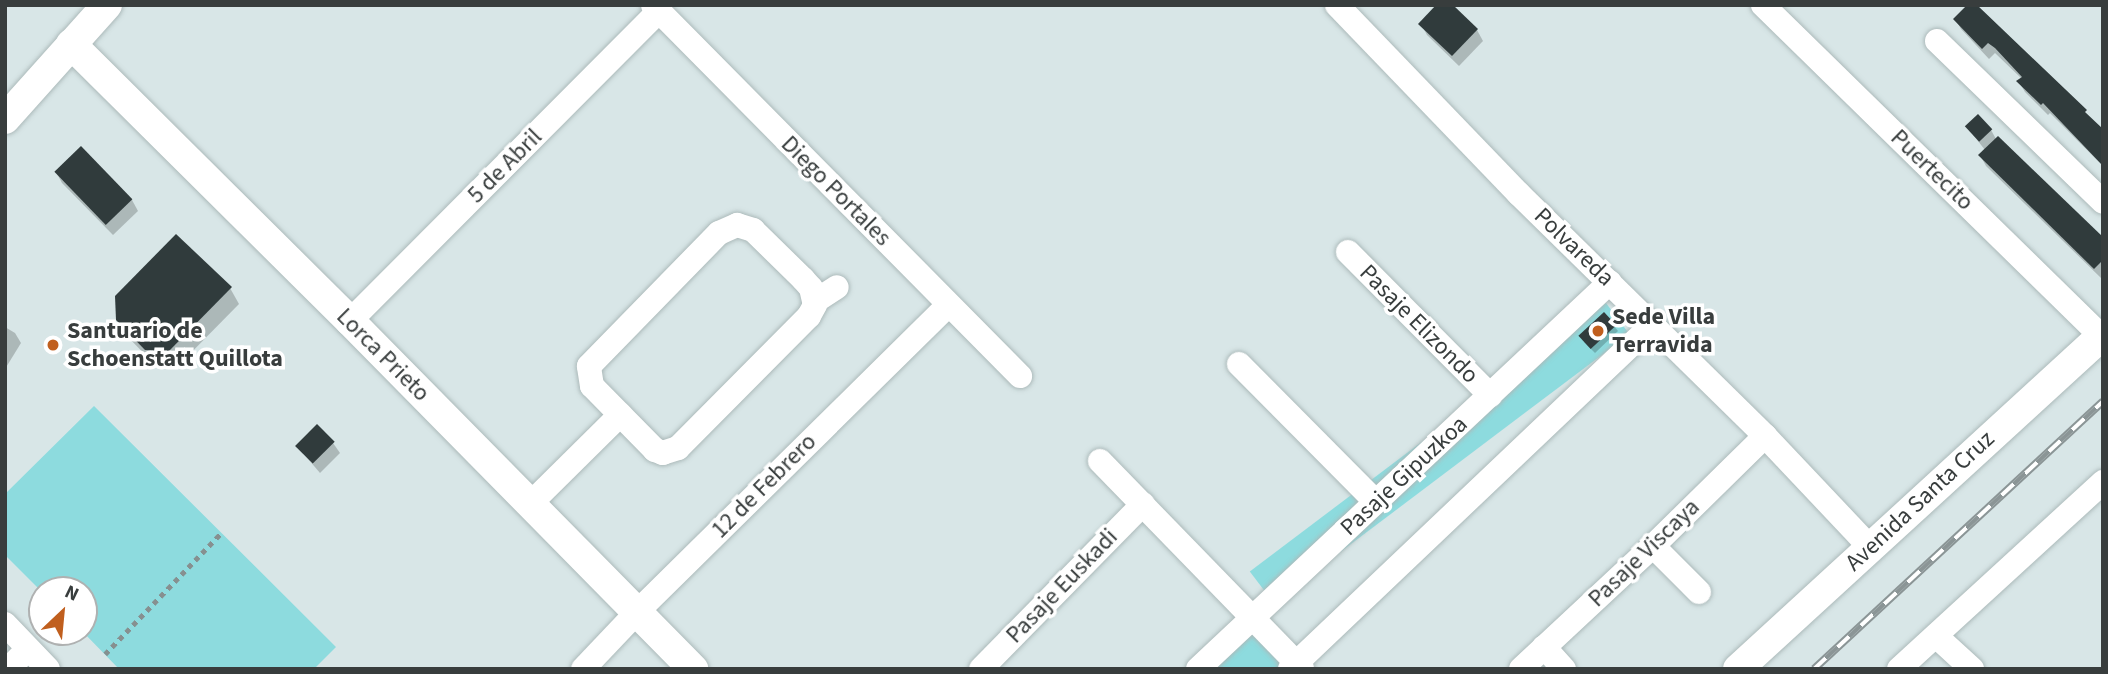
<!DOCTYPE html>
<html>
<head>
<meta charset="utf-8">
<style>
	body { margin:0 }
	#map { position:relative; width:2108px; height:674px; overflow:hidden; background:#d8e6e7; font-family:"Source Sans 3",sans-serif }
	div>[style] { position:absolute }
	.green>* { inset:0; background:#8ddbde; transform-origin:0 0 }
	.shadow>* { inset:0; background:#0003 }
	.building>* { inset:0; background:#303b3c; transform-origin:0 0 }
	.path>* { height:4.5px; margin-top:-2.25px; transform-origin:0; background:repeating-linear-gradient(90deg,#869090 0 5px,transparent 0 10px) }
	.roads { filter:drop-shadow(0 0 2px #acbaba) drop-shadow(0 0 2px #acbaba) }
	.minor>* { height:24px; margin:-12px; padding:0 12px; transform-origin:12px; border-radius:12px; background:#fff }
	.major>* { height:30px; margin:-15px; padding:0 15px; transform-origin:15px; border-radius:15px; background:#fff }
	.rail>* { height:8px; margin-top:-4px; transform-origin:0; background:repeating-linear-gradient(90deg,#fff 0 16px,#8b9596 0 32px); box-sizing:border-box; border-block:2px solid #8b9596 }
	.dots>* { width:19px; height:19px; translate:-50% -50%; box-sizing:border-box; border:4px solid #fff; border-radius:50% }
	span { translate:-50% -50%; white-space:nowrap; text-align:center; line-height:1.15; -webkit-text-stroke:7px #fff; paint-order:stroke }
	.street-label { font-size:24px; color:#383d3d }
	.poi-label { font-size:24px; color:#383d3d; font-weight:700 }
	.left { translate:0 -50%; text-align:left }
	.frame { position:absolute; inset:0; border:7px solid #383d3d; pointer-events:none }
	.north { position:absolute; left:28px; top:576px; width:70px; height:70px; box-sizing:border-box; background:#fff; border:2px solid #afb1b1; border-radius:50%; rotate:26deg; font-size:19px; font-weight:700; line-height:28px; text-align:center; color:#383d3d }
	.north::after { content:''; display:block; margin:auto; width:24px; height:32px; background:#c05f1e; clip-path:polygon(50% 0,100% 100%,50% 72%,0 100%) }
</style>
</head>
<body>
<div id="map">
	<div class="green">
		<i style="left:1606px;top:303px;width:39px;height:446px;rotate:53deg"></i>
		<i style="clip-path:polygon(94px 406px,336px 647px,314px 669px,119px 669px,83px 632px,84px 590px,42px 592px,5px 555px,5px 494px)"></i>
		<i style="clip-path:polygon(1252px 616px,1290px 669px,1198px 669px)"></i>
	</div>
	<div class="shadow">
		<i style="clip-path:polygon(1451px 5px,1477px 30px,1483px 41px,1459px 66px,1427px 35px,1421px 24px)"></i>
		<i style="clip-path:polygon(1969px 5px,2103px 130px,2103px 166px,2050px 113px,2048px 115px,2025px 92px,2019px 82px,2022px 79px,1995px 53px,1989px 59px,1961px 29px,1955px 19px)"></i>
		<i style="clip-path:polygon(1967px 127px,1991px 130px,1996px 139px,2103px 241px,2101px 278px,1986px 166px,1980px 155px,1985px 150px)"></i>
		<i style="clip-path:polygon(81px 148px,132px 200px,138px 211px,113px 235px,62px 183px,56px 172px)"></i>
		<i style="clip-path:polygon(230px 288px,239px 304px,178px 366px,156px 366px,127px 336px,117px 319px)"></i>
		<i style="clip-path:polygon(1604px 314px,1618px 331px,1595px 353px,1584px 342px)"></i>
		<i style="clip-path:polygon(5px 327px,15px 333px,21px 343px,5px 369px)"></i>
		<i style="clip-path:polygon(333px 443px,340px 453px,320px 473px,297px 446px)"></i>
	</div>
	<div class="building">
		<i style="clip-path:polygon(1436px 5px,1453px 5px,1478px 29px,1452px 56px,1418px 24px)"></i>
		<i style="clip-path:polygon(1967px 5px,1977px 5px,2087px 110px,2085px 112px,2103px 129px,2103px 166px,2043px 103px,2041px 105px,2016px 81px,2022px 77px,1995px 48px,1988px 43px,1982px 49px,1953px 19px)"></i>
		<i style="left:1978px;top:114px;width:21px;height:18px;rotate:47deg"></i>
		<i style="clip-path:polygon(1998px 136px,2103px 237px,2103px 260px,2094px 269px,1978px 155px)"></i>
		<i style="left:81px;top:146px;width:74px;height:37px;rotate:46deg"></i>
		<i style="clip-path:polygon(176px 234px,232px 287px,169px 351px,145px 350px,116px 320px,115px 296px)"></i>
		<i style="left:1604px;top:312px;width:18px;height:35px;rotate:47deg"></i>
		<i style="left:317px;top:424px;width:25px;height:31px;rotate:45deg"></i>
	</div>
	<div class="path">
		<i style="left:105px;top:654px;width:168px;rotate:-46.2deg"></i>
	</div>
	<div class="roads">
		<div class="minor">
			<i style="left:653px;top:5px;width:522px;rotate:45.31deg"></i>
			<i style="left:1337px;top:5px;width:262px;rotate:46.1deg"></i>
			<i style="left:1519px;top:194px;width:345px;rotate:44.5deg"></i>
			<i style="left:1765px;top:436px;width:153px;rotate:46.6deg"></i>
			<i style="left:1763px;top:5px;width:473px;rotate:44.4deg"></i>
			<i style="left:1937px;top:41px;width:231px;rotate:44.1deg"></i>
			<i style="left:737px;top:225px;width:17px;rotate:17deg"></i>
			<i style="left:753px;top:230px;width:70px;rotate:44.4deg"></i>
			<i style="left:803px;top:279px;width:12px;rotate:48deg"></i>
			<i style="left:811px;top:288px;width:17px;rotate:77deg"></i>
			<i style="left:815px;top:305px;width:13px;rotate:119deg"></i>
			<i style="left:809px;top:316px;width:186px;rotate:134.8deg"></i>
			<i style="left:678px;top:448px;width:16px;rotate:162deg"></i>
			<i style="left:663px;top:453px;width:9px;rotate:-159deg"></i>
			<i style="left:655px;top:450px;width:90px;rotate:-134.5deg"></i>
			<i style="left:592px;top:386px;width:20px;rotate:-99deg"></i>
			<i style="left:589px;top:366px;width:186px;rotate:-45.7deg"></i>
			<i style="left:719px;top:233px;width:20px;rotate:-24deg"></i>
			<i style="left:1348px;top:252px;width:202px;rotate:45.2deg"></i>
			<i style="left:814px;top:302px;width:27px;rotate:-33deg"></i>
			<i style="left:350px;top:321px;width:438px;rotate:-45.1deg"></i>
			<i style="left:1239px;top:364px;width:194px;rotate:45.2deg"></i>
			<i style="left:1100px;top:461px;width:290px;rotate:45.8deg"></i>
			<i style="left:530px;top:504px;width:127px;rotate:-44.7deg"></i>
			<i style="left:1653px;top:546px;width:65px;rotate:45deg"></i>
			<i style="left:5px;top:624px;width:62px;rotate:46.3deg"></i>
			<i style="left:1936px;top:636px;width:49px;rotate:42.5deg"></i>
			<i style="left:1544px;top:647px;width:30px;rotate:48deg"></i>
			<i style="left:8px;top:669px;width:28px;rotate:-45deg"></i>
			<i style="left:583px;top:669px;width:79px;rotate:-46.5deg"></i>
			<i style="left:637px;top:612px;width:436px;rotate:-44.6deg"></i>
			<i style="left:981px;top:669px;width:231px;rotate:-45.5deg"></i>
			<i style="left:1198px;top:669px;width:565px;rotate:-43.21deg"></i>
			<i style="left:1290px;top:669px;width:501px;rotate:-43.54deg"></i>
			<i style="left:1521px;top:669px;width:180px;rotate:-43deg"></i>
			<i style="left:1653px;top:546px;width:157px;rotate:-44.5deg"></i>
			<i style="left:1899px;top:669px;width:277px;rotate:-42.5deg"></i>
		</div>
		<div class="major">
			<i style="left:71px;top:44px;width:393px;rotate:44.8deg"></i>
			<i style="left:350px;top:321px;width:489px;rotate:45.4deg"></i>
			<i style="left:5px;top:119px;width:153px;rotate:-48.2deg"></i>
			<i style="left:1738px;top:669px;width:495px;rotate:-42.5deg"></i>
		</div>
	</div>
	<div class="rail">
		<i style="left:1814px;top:669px;width:394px;rotate:-42.8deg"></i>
	</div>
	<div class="dots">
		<i style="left:1598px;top:331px;background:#c05f1e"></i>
		<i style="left:53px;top:345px;background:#c05f1e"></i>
	</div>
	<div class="street-label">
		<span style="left:505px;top:166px;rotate:-45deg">5 de Abril</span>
		<span style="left:1932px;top:170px;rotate:44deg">Puertecito</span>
		<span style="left:836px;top:191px;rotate:45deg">Diego Portales</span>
		<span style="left:1574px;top:247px;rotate:44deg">Polvareda</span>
		<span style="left:1419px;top:324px;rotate:45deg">Pasaje Elizondo</span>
		<span style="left:383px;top:355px;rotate:45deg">Lorca Prieto</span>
		<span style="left:1404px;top:476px;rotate:-43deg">Pasaje Gipuzkoa</span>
		<span style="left:764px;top:486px;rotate:-45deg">12 de Febrero</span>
		<span style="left:1920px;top:501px;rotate:-43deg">Avenida Santa Cruz</span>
		<span style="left:1644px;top:553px;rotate:-44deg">Pasaje Viscaya</span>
		<span style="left:1062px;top:586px;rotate:-46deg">Pasaje Euskadi</span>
	</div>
	<div class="poi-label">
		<span class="left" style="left:1612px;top:331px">Sede Villa<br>Terravida</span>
		<span class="left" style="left:67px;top:345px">Santuario de<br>Schoenstatt Quillota</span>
	</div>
	<div class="frame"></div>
	<div class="north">N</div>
</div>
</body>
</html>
